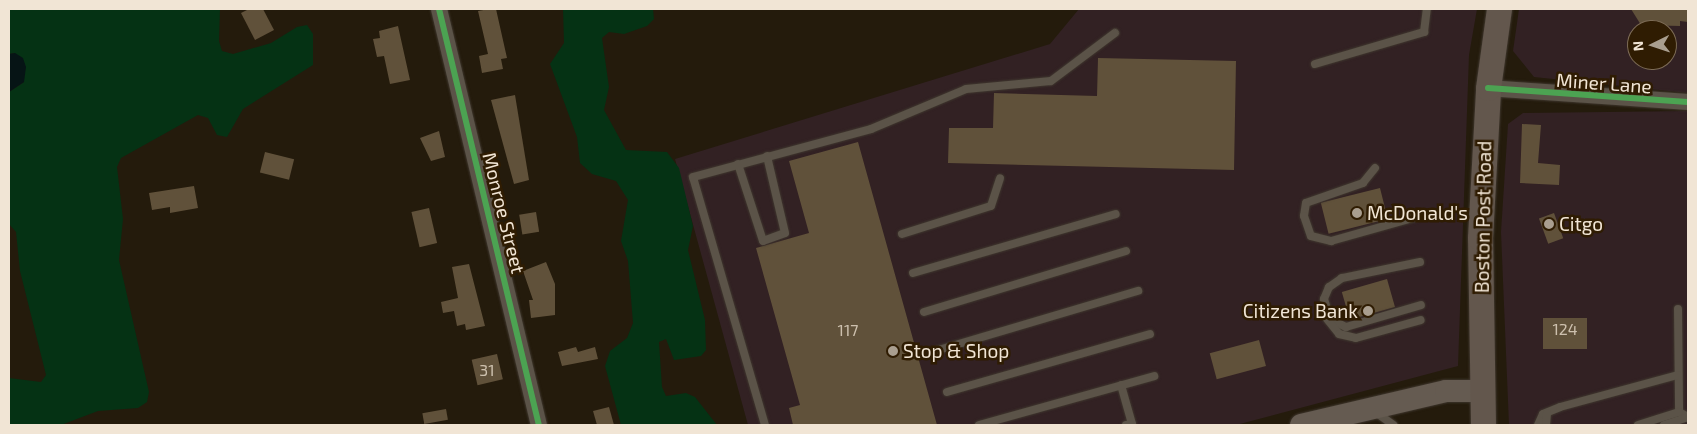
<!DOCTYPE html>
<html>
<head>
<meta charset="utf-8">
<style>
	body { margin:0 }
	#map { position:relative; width:1697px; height:434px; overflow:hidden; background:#241b0c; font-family:"Exo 2",sans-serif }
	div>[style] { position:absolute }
	.commercial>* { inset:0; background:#322123 }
	.green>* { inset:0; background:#053214 }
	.water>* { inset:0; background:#061415 }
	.building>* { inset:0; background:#60513a; transform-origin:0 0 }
	.roads { filter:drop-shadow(0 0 1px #3f372e) drop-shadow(0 0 1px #3f372e) }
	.service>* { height:8px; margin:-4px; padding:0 4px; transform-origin:4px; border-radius:4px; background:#5b5348 }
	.minor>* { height:16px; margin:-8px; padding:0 8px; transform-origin:8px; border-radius:8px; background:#5b5348 }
	.secondary>* { height:22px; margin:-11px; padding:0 11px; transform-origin:11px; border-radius:11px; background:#655b51 }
	.primary>* { height:25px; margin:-12.5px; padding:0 12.5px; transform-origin:12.5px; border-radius:12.5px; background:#63574d }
	.cycleway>* { height:6px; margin:-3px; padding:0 3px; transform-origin:3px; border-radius:3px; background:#4ca352 }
	.dots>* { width:14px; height:14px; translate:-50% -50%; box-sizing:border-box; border:2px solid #2f1c02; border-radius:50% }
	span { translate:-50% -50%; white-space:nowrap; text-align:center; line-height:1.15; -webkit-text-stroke:5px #2f1c02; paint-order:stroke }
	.number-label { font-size:16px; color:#cdc0ae }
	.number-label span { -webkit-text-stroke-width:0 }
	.street-label { font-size:19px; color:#f1e5d5 }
	.poi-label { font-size:19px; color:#f1e5d5 }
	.left { translate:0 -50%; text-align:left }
	.right { translate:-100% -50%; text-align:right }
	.frame { position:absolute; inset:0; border:10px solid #f1e5d5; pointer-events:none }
	.north { position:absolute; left:1627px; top:20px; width:50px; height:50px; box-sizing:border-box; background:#2f1c02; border:1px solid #7d6c56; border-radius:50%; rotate:266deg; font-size:14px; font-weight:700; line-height:20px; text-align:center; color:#f1e5d5 }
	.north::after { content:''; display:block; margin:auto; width:18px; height:22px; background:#a99e8f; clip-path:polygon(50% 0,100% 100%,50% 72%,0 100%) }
</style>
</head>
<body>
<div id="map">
	<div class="commercial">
		<i style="clip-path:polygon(1079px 9px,1477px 9px,1469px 55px,1458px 366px,1236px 425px,748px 425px,675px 159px,1050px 44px)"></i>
		<i style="clip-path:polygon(evenodd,1519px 9px,1688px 9px,1688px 93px,1534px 77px,1513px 51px,1519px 9px,1637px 30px,1667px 30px,1667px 60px,1637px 60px,1637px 30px)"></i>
		<i style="clip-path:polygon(1688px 111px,1688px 425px,1509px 425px,1501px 232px,1508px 124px,1523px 113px)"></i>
	</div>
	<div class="green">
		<i style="clip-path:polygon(9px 9px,220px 9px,219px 41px,222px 51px,233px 54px,271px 43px,297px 27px,307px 25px,313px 34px,313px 65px,243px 109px,227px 137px,217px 135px,208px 118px,198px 115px,121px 158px,117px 167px,123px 219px,119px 260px,149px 392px,147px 402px,138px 408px,98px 411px,61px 425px,9px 425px,9px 378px,41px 382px,46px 375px,20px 271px,16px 232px,9px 224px,9px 92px,24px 82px,15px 53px,9px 54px)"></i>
		<i style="clip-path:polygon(563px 9px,653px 9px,654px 19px,647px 26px,624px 34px,609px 32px,602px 38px,609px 87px,604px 110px,626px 150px,667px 152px,679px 168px,693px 226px,688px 250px,705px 320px,706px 350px,701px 356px,674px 360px,666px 339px,659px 342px,662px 387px,666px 396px,686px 393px,695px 397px,717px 425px,621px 425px,605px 366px,610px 351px,627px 338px,633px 323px,628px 261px,621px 241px,628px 200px,616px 181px,592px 174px,580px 163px,577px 137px,550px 64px,564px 43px)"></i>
	</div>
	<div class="water">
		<i style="clip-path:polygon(15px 53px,23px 58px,26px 67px,24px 82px,9px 92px,9px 54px)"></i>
	</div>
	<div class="building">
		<i style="clip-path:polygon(249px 9px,263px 9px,274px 30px,255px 40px,241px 13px)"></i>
		<i style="clip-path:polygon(489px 9px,496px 9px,507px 58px,501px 59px,503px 69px,482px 73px,479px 56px,488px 54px,478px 11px)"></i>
		<i style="clip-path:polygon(1631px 9px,1688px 9px,1688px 22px,1680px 21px,1680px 26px,1641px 25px)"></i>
		<i style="clip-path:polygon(398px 26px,410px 80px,390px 84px,384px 56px,377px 57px,373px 39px,380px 38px,379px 31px)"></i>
		<i style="clip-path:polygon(1098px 58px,1236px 61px,1234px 170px,948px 163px,949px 128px,993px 128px,994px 93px,1097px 96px)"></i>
		<i style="clip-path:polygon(515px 95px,529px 180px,514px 184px,491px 100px)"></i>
		<i style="clip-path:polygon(1522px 124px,1541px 125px,1538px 163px,1560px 165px,1559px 185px,1520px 183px)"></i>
		<i style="clip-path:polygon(439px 131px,445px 157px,431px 161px,420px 138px)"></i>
		<i style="clip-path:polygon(858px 142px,937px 425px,793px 425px,789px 408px,800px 405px,756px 248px,809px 233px,789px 161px)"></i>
		<i style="left:265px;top:152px;width:30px;height:21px;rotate:14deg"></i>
		<i style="clip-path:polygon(194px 186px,198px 208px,170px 213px,170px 207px,152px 210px,149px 193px)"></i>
		<i style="left:1380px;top:188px;width:32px;height:61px;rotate:76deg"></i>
		<i style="left:429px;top:208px;width:36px;height:18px;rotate:77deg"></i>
		<i style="left:536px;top:212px;width:20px;height:17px;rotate:81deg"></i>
		<i style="left:1554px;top:213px;width:27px;height:16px;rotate:70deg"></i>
		<i style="clip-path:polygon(546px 262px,555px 284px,555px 315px,531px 318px,529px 300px,533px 300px,523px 271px)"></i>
		<i style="clip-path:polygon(469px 264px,485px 326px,466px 330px,465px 324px,457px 326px,454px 311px,443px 313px,441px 302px,458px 298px,452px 267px)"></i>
		<i style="left:1387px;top:279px;width:29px;height:47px;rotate:74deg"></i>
		<i style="left:1543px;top:318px;width:44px;height:31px"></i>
		<i style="left:1259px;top:340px;width:27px;height:51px;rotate:75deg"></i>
		<i style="clip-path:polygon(576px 347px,578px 352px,595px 347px,598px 359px,562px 366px,558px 352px)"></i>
		<i style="left:497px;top:354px;width:26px;height:26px;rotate:77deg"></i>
		<i style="clip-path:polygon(609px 407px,614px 425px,597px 425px,593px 411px)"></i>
		<i style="left:446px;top:409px;width:11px;height:24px;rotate:80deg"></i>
	</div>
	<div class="roads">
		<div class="service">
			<i style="left:1315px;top:64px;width:114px;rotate:-16.4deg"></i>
			<i style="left:1424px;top:32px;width:23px;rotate:-83deg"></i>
			<i style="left:738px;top:164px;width:81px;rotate:72deg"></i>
			<i style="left:763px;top:241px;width:23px;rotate:-20deg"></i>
			<i style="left:785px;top:233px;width:79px;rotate:-103.2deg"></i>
			<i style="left:1375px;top:168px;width:19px;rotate:129deg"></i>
			<i style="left:1363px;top:183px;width:60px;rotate:160.7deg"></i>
			<i style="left:1306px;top:203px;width:13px;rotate:99deg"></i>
			<i style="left:1304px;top:216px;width:21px;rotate:71deg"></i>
			<i style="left:1311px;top:236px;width:21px;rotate:14deg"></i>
			<i style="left:1331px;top:241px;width:88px;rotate:-15.8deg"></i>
			<i style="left:902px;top:234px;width:93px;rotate:-17.5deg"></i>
			<i style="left:991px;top:206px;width:29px;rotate:-72deg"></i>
			<i style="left:1420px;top:262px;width:80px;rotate:168.4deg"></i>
			<i style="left:1342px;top:278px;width:16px;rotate:145deg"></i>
			<i style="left:1329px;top:287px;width:13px;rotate:113deg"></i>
			<i style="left:1324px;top:299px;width:21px;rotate:73deg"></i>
			<i style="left:1330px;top:319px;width:18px;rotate:27deg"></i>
			<i style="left:1346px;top:327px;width:78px;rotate:-16.3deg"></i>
			<i style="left:913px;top:273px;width:211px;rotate:-16.2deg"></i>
			<i style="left:1678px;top:309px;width:103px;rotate:89.4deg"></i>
			<i style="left:1679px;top:412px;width:10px;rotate:29deg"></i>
			<i style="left:924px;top:312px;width:211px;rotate:-16.8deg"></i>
			<i style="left:1327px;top:319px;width:19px;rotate:51deg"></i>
			<i style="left:1339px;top:334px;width:17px;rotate:13deg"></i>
			<i style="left:1356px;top:338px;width:67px;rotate:-15.5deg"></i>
			<i style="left:935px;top:351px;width:212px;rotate:-16.5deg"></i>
			<i style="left:1121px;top:385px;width:41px;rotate:74.2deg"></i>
			<i style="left:1132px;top:424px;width:6px;rotate:171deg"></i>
			<i style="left:947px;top:392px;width:211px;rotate:-15.9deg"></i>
			<i style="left:1374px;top:411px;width:24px;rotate:36deg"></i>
			<i style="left:765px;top:425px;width:258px;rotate:-106.2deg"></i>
			<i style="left:693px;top:177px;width:184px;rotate:-15.1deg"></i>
			<i style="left:871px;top:129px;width:103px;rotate:-22.8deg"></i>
			<i style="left:966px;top:89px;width:85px;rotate:-5.4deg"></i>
			<i style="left:1051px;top:81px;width:80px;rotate:-36.9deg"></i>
			<i style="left:979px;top:425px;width:182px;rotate:-15.6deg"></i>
			<i style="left:1538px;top:425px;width:12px;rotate:-66deg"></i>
			<i style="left:1543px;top:414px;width:18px;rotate:-22deg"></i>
			<i style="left:1560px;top:407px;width:122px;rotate:-15.2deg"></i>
			<i style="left:1546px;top:425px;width:12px;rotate:-85deg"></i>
			<i style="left:1638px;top:425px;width:43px;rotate:-17.6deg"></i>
			<i style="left:1664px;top:425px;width:25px;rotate:-18deg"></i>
		</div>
		<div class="minor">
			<i style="left:439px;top:9px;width:428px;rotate:76.5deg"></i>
			<i style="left:1488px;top:88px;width:200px;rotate:4deg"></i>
		</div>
		<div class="secondary">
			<i style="left:1301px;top:425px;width:149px;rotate:-13.2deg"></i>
			<i style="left:1446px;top:391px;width:36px"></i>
		</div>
		<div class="primary">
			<i style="left:1483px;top:425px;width:187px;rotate:-90.9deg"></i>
			<i style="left:1480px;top:238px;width:150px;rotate:-86.9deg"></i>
			<i style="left:1488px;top:88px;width:80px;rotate:-82.1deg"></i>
		</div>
	</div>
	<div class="cycleway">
		<i style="left:439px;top:9px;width:428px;rotate:76.5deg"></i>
		<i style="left:1488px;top:88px;width:200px;rotate:4deg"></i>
	</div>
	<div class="dots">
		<i style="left:1357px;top:213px;background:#a99e8f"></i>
		<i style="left:1549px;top:224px;background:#a99e8f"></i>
		<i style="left:1368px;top:311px;background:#a99e8f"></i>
		<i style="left:893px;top:351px;background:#a99e8f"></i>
	</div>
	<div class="number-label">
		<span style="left:1565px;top:329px">124</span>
		<span style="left:848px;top:330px">117</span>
		<span style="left:487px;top:370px">31</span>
	</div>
	<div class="street-label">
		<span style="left:1604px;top:83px;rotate:4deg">Miner Lane</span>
		<span style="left:504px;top:213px;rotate:76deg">Monroe Street</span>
		<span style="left:1483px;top:217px;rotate:-89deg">Boston Post Road</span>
	</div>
	<div class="poi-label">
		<span class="left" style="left:1367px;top:213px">McDonald's</span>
		<span class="left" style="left:1559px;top:224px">Citgo</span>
		<span class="right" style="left:1358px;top:311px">Citizens Bank</span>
		<span class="left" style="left:903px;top:351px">Stop &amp; Shop</span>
	</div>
	<div class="frame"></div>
	<div class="north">N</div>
</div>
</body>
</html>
